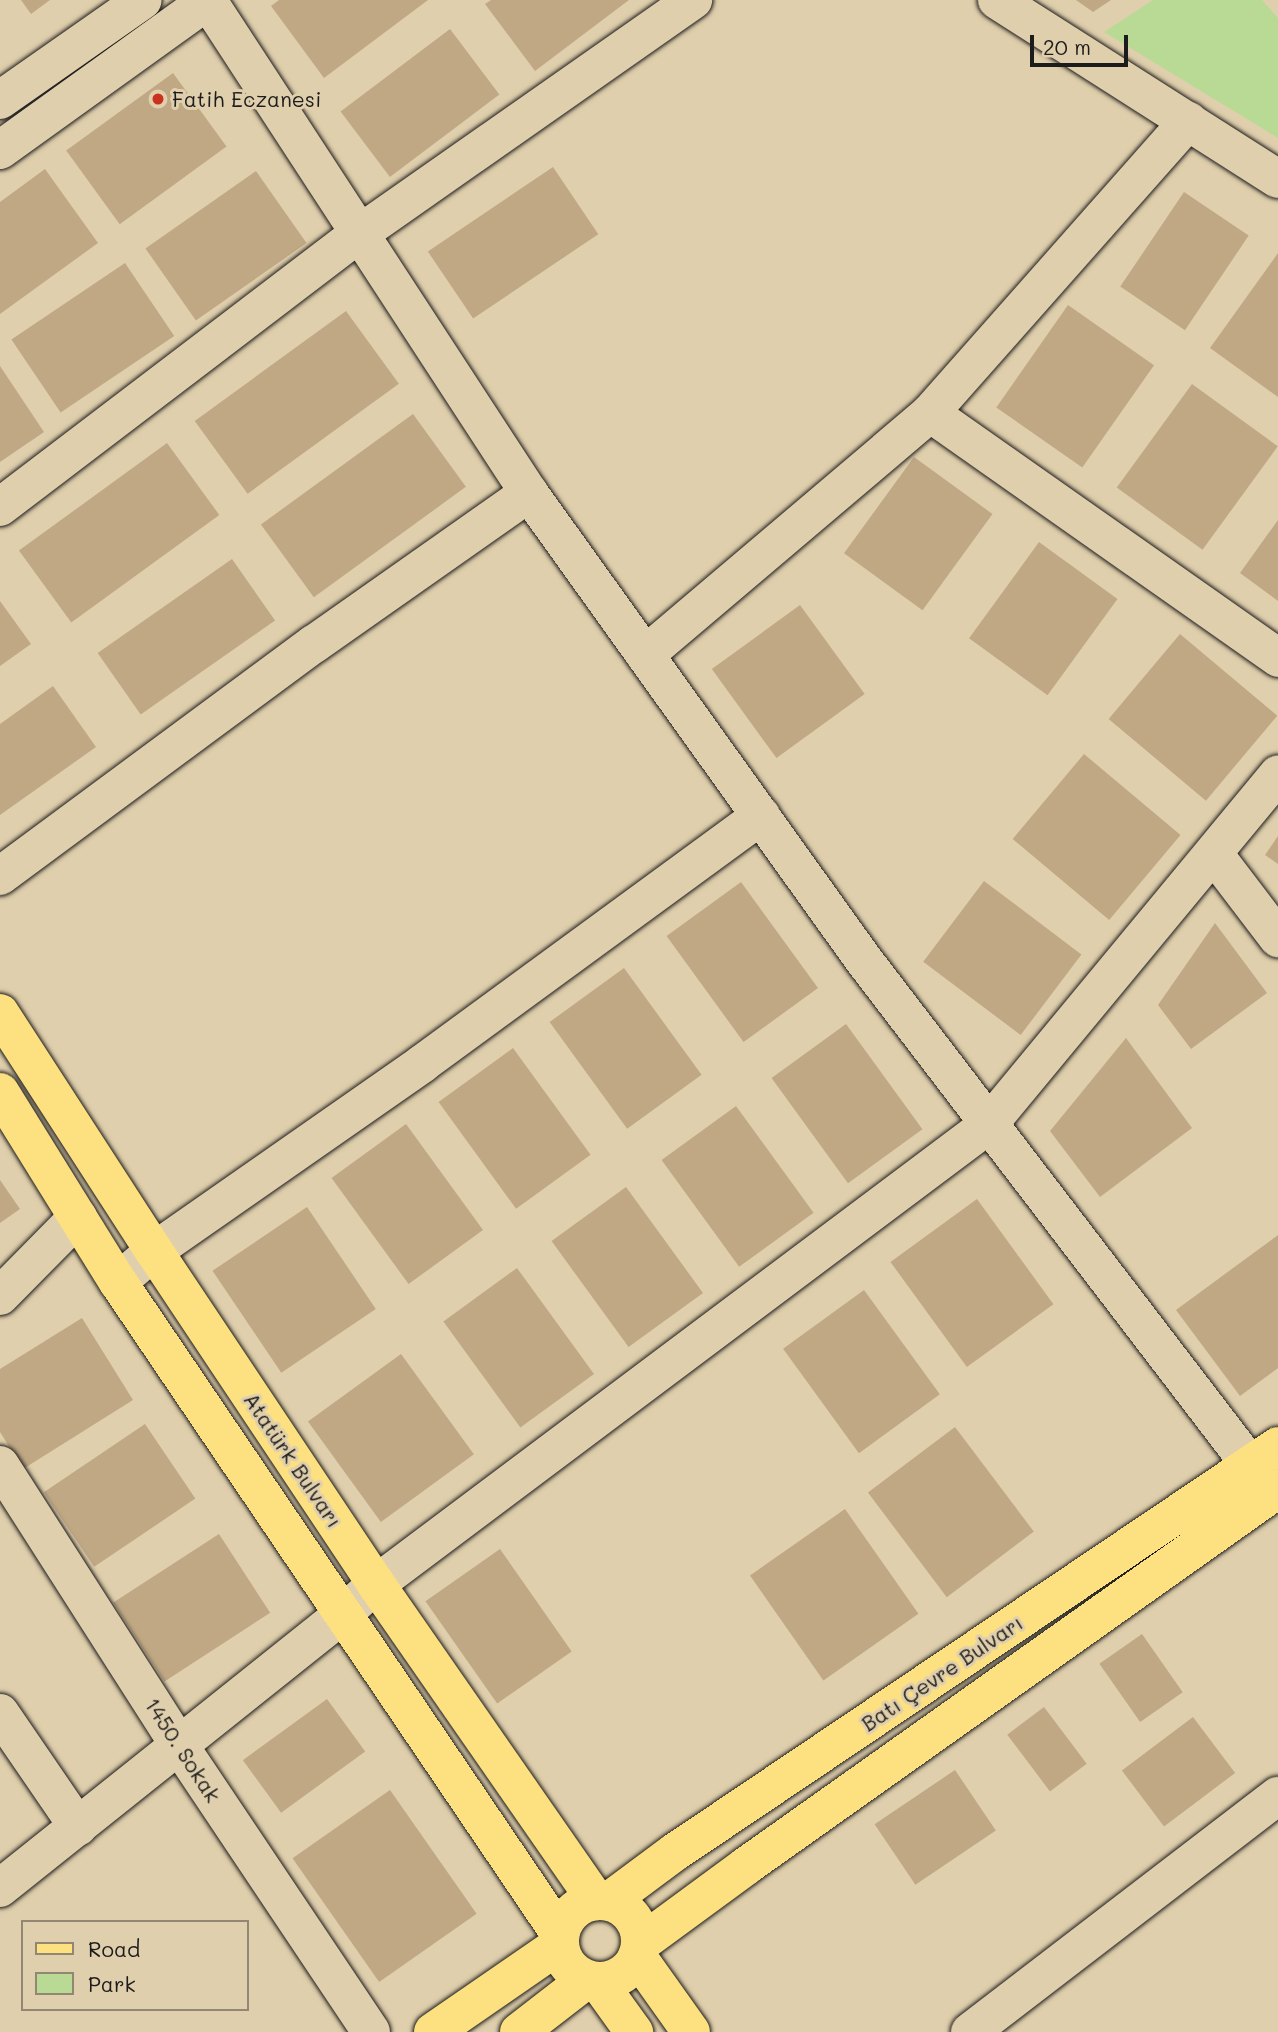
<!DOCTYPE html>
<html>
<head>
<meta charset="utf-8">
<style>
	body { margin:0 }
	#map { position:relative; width:1278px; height:2032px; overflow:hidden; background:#e0cfac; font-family:Mali,sans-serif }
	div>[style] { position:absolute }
	.green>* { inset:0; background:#b9da94 }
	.building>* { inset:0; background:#c0a884; transform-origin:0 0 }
	.roads { filter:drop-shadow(0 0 2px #1c1c1c) drop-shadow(0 0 2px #1c1c1c) }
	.minor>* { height:38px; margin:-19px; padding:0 19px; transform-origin:19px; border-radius:19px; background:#e0cfac }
	.major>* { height:38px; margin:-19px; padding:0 19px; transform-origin:19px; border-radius:19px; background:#fde080 }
	.major>.ring { margin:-19px; padding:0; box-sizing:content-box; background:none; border:38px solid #fde080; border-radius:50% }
	.dots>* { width:19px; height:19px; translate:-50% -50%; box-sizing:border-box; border:4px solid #e0cfac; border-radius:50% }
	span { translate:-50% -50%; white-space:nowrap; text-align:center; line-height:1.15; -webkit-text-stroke:6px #e0cfac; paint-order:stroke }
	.poi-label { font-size:21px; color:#1c1c1c }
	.left { translate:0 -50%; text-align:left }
	.street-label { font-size:21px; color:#1c1c1c }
	.legend { position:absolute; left:21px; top:1920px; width:228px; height:91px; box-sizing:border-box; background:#e0cfac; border:2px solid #928772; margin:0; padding:9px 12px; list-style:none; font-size:21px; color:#1c1c1c }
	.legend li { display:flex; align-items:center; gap:14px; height:35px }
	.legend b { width:35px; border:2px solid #928772 }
	.scale { position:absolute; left:1030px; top:35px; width:98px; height:32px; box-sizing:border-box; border:4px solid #1c1c1c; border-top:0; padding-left:9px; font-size:21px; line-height:24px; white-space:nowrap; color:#1c1c1c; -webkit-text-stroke:5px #e0cfac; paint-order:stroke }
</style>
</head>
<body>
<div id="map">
	<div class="green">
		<i style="clip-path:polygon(1153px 0,1262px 0,1278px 18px,1278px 138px,1104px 32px)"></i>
	</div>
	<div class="building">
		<i style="clip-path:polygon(21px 0,50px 0,31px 14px)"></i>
		<i style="clip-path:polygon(279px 0,428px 0,324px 78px,271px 6px)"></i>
		<i style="clip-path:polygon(491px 0,629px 0,535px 71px,485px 4px)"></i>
		<i style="clip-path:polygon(1076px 0,1111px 0,1093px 12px)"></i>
		<i style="left:450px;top:29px;width:82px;height:137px;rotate:53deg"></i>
		<i style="left:173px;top:73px;width:91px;height:132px;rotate:54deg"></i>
		<i style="left:553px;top:167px;width:81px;height:151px;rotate:56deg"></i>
		<i style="clip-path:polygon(45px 169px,98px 243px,0 314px,0 202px)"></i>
		<i style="left:256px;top:171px;width:88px;height:135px;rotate:55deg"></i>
		<i style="left:1184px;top:192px;width:78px;height:114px;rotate:34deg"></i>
		<i style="clip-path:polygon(1278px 253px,1278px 397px,1210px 348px)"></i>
		<i style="left:125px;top:263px;width:88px;height:137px;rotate:56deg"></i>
		<i style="left:1068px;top:305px;width:105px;height:125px;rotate:35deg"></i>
		<i style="left:346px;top:311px;width:90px;height:187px;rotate:54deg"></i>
		<i style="clip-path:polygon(0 366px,44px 432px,0 462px)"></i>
		<i style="left:1192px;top:384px;width:106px;height:128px;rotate:36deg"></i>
		<i style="left:413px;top:414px;width:90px;height:188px;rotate:54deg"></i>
		<i style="left:167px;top:443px;width:89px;height:183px;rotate:54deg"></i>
		<i style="left:914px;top:457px;width:97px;height:119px;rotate:36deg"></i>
		<i style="clip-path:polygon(1278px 520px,1278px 601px,1240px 573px)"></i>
		<i style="left:1039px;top:542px;width:97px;height:119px;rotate:36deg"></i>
		<i style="left:232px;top:559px;width:75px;height:164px;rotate:55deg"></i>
		<i style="clip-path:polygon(0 601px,31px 644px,0 666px)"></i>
		<i style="left:800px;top:605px;width:110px;height:109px;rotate:54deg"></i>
		<i style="left:1180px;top:634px;width:127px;height:111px;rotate:40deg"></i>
		<i style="clip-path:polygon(53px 686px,96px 747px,0 815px,0 724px)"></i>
		<i style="left:1084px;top:754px;width:126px;height:111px;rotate:40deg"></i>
		<i style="clip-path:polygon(1278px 836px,1278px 864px,1265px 855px)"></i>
		<i style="left:984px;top:881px;width:122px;height:101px;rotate:37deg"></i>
		<i style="left:741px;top:882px;width:131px;height:92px;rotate:54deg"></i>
		<i style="clip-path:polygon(1215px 923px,1267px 993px,1191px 1049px,1158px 1005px)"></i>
		<i style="left:624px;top:968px;width:132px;height:92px;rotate:54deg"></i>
		<i style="left:846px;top:1024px;width:130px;height:92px;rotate:54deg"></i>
		<i style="clip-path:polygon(1126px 1038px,1192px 1128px,1100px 1197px,1050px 1131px)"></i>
		<i style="left:513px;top:1048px;width:132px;height:92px;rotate:54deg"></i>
		<i style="left:736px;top:1106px;width:132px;height:92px;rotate:54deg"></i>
		<i style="left:406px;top:1124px;width:131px;height:92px;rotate:54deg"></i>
		<i style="clip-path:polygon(0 1180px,20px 1209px,0 1223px)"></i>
		<i style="left:626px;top:1187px;width:131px;height:92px;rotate:54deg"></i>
		<i style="left:977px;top:1199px;width:130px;height:107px;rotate:54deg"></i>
		<i style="left:307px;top:1207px;width:123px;height:114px;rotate:56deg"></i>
		<i style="clip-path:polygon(1278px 1235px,1278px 1368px,1240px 1396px,1176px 1310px)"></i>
		<i style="left:517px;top:1268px;width:131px;height:91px;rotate:54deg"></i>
		<i style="left:864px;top:1290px;width:129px;height:100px;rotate:54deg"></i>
		<i style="clip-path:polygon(82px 1318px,133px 1400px,23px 1469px,0 1432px,0 1369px)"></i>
		<i style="left:401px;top:1354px;width:124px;height:115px;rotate:54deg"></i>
		<i style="left:145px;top:1424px;width:90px;height:122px;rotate:56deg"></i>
		<i style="left:955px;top:1427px;width:131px;height:109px;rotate:53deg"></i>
		<i style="left:845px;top:1509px;width:128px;height:116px;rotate:55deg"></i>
		<i style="left:219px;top:1534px;width:94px;height:126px;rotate:57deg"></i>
		<i style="left:500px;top:1549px;width:125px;height:91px;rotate:55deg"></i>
		<i style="left:1142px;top:1634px;width:71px;height:52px;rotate:55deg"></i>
		<i style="left:327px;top:1699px;width:65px;height:104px;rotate:54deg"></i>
		<i style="left:1044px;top:1707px;width:71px;height:46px;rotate:53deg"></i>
		<i style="left:1193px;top:1717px;width:70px;height:89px;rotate:53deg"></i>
		<i style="left:955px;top:1770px;width:73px;height:97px;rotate:56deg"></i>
		<i style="left:390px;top:1790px;width:151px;height:119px;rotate:55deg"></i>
	</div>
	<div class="roads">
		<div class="minor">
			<i style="left:997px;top:0;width:333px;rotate:32.5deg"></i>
			<i style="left:208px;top:1px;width:587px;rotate:56.88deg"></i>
			<i style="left:529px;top:493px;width:573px;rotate:54.37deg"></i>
			<i style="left:863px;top:959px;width:638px;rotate:52.57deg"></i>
			<i style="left:1251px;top:1466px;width:30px;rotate:46deg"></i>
			<i style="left:0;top:100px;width:174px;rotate:-35deg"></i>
			<i style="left:0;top:150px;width:257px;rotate:-35.7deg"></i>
			<i style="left:930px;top:413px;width:426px;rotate:35.1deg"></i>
			<i style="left:0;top:507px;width:451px;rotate:-37.3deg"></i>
			<i style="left:359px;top:234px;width:408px;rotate:-35deg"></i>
			<i style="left:645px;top:655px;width:374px;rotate:-40.3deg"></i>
			<i style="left:930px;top:413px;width:390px;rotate:-48.5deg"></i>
			<i style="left:1214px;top:854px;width:106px;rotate:52.7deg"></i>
			<i style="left:0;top:876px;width:390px;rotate:-36.5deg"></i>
			<i style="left:314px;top:644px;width:263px;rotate:-35.1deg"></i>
			<i style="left:118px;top:1282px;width:48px;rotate:-40.7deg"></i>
			<i style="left:154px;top:1251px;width:328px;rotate:-34.9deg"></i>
			<i style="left:423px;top:1063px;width:419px;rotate:-36.2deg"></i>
			<i style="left:0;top:1296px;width:111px;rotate:-45.4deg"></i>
			<i style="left:0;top:1465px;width:332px;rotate:57.4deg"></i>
			<i style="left:179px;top:1745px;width:345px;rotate:56.2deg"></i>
			<i style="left:0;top:1713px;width:138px;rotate:55.6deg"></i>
			<i style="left:0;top:1888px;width:439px;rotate:-38.6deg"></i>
			<i style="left:343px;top:1614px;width:45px;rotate:-42.3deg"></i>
			<i style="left:376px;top:1584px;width:765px;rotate:-36.87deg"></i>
			<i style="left:988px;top:1125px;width:455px;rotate:-50.4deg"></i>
			<i style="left:970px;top:2032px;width:388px;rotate:-37.5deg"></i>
		</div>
		<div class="major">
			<i style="left:0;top:1013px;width:283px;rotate:57.1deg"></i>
			<i style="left:154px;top:1251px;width:400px;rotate:56.3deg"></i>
			<i style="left:376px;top:1584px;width:386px;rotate:55.2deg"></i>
			<i style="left:0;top:1092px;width:224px;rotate:58.2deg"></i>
			<i style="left:118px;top:1282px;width:788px;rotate:55.87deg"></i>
			<i class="ring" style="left:560px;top:1901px;width:42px;height:42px"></i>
			<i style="left:609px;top:1901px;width:82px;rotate:-36.6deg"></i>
			<i style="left:675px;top:1852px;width:727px;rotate:-33.95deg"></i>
			<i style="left:640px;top:1944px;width:132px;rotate:-36.3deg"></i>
			<i style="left:746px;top:1866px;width:652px;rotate:-35.32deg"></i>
			<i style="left:637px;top:1956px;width:93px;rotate:54.6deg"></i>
			<i style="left:598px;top:1982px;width:62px;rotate:54.2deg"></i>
			<i style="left:433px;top:2032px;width:153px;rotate:-34.6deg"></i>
			<i style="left:519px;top:2032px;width:85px;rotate:-37.8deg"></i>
		</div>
	</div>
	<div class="dots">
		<i style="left:158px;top:99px;background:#c8321e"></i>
	</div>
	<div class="poi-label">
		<span class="left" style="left:172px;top:99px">Fatih Eczanesi</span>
	</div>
	<div class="street-label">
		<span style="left:293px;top:1460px;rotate:56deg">Atatürk Bulvarı</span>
		<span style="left:942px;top:1673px;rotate:-34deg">Batı Çevre Bulvarı</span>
		<span style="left:183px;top:1750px;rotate:57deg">1450. Sokak</span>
	</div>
	<ul class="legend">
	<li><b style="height:9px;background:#fde080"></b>Road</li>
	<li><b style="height:19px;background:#b9da94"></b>Park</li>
	</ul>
	<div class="scale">20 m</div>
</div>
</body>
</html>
